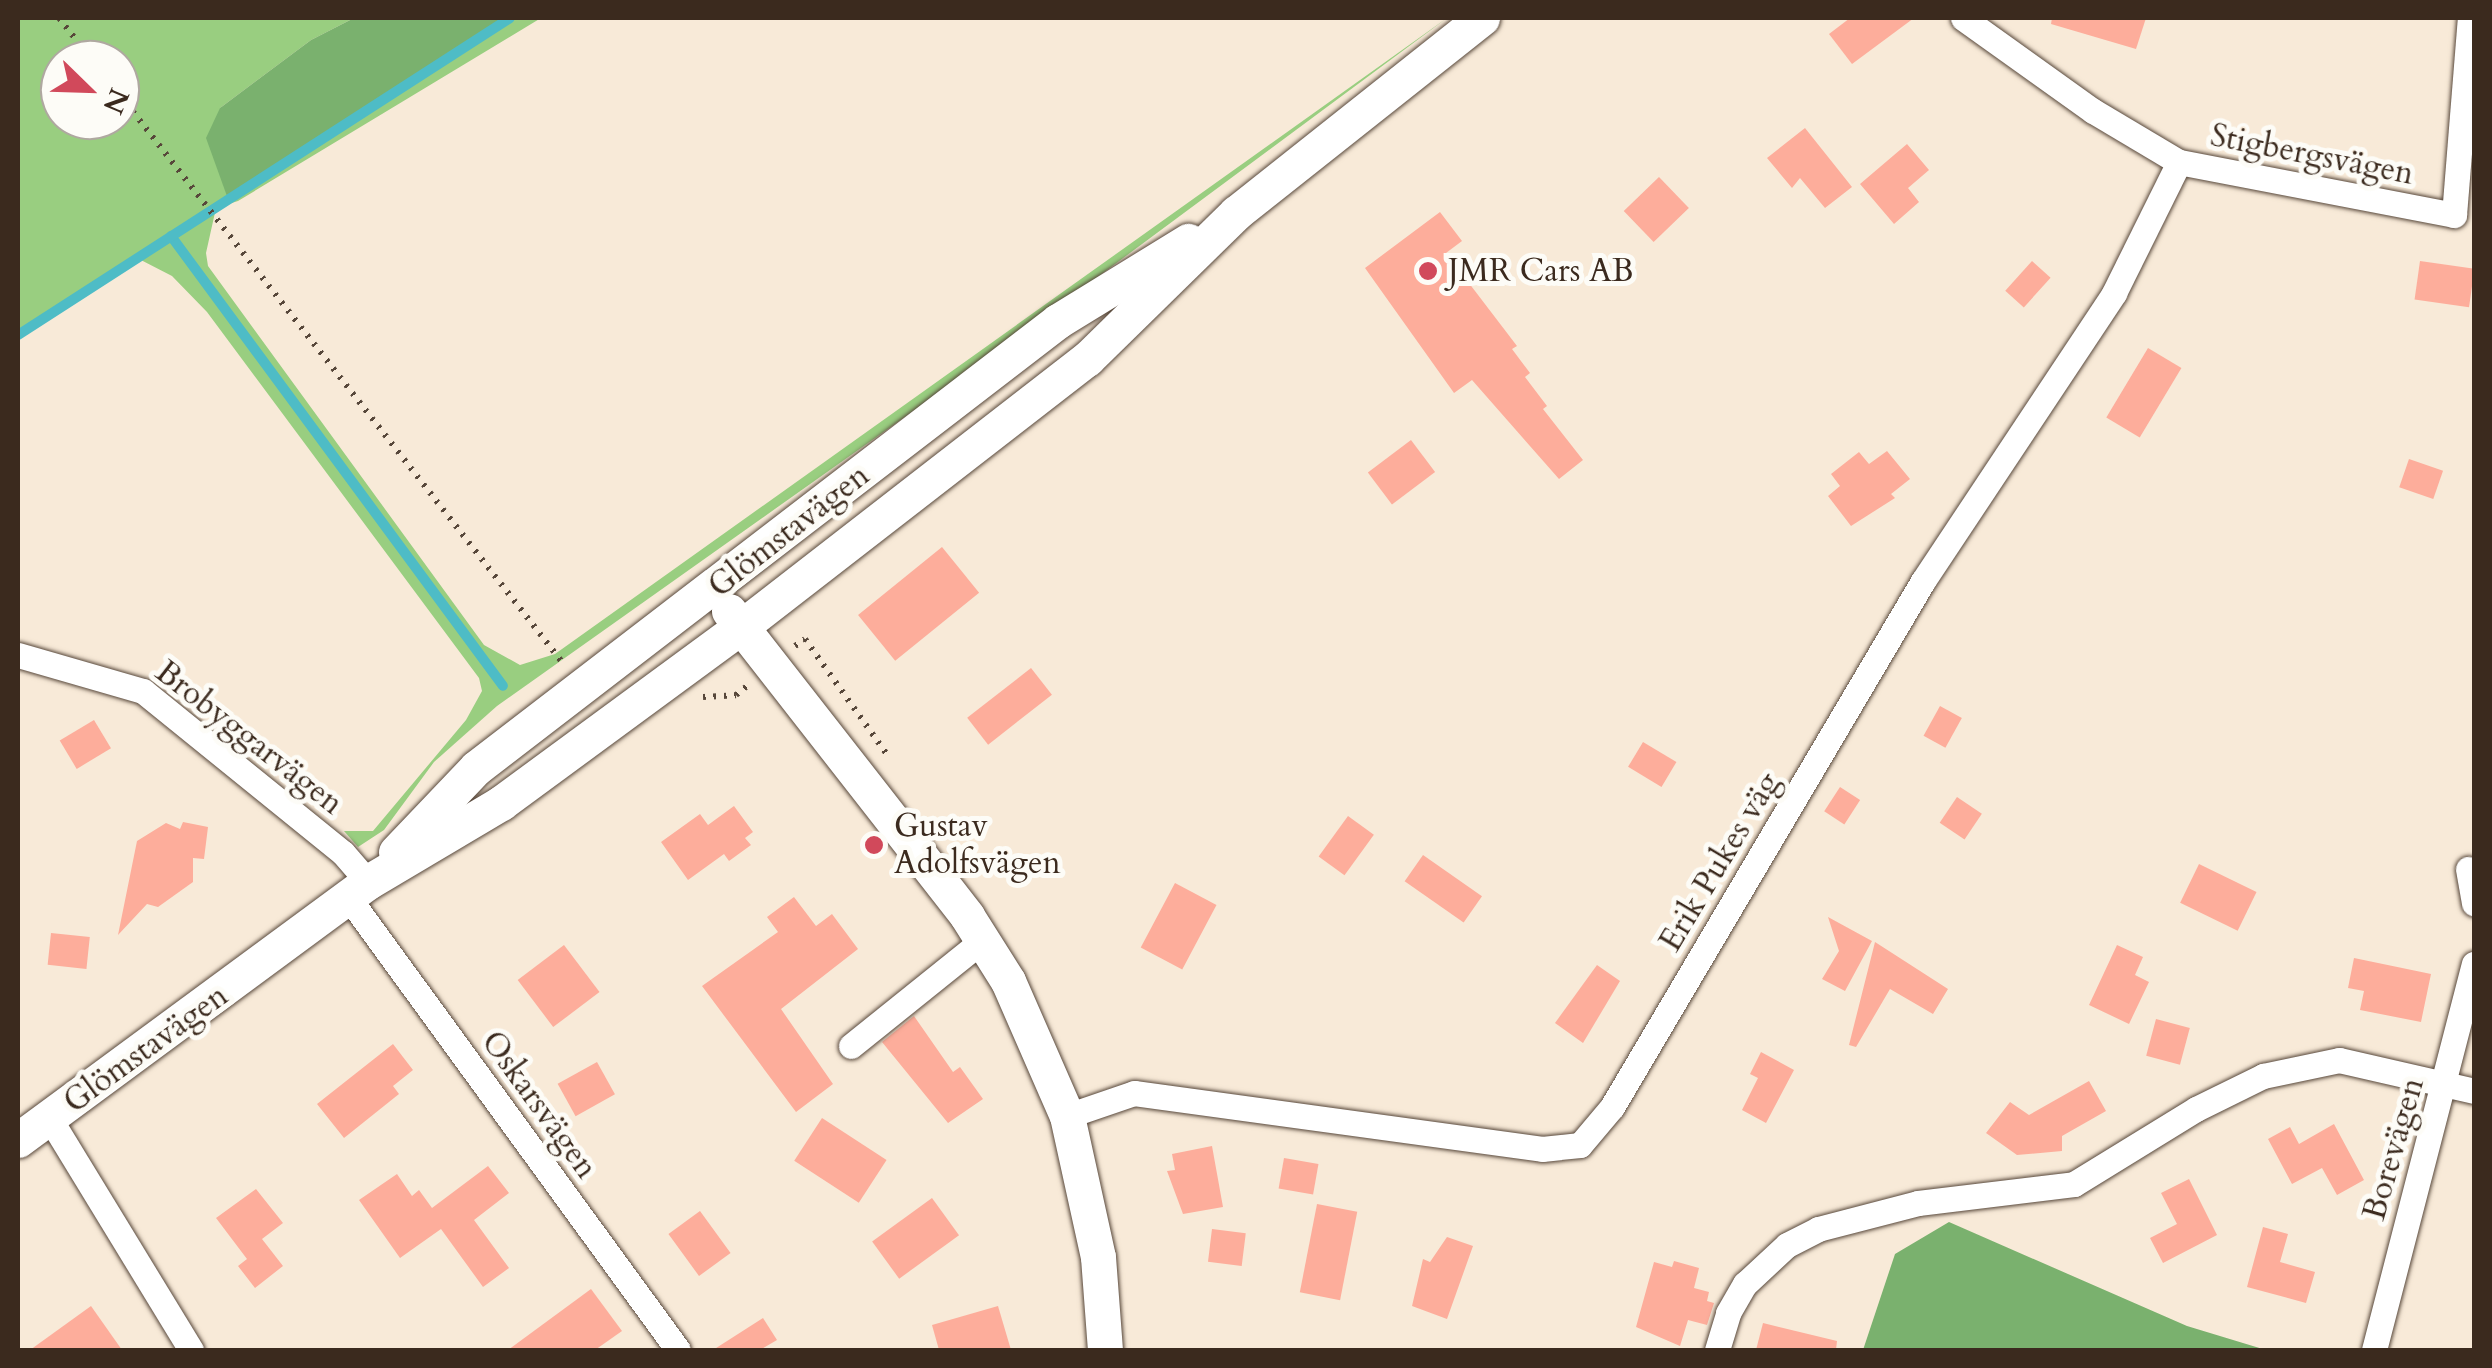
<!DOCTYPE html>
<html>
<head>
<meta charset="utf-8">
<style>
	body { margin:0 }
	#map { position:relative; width:2492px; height:1368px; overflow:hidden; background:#f8ead8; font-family:Cardo,serif }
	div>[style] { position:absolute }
	.green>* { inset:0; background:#99ce80 }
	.forest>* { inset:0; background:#7ab16e }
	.stream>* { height:10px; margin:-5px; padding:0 5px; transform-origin:5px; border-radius:5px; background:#4ebcc6 }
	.building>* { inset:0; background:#fdad9b; transform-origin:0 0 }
	.path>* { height:6px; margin-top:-3px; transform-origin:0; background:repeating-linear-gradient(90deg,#57473a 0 2.5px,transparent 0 10.5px) }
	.roads { filter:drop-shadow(0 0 2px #57473a) drop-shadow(0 0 2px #57473a) }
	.street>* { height:25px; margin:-12.5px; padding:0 12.5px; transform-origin:12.5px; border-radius:12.5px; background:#fff }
	.secondary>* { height:35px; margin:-17.5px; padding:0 17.5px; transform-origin:17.5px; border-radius:17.5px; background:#fff }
	.dots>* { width:28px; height:28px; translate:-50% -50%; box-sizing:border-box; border:5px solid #fdfcf7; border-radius:50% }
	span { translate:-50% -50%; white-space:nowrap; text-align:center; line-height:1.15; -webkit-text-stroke:10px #fdfcf7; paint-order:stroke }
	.street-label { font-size:32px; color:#3b2a1e }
	.poi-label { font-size:32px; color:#3b2a1e }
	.left { translate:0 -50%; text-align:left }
	.frame { position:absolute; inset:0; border:20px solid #3b2a1e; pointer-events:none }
	.north { position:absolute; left:40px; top:40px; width:100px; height:100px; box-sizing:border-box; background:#fdfcf7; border:2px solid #afa8a0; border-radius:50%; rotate:113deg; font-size:28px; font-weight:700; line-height:40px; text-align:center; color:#3b2a1e }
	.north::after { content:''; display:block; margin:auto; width:35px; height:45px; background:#d1495b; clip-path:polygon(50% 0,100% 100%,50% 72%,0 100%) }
</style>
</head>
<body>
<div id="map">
	<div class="green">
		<i style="clip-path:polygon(evenodd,20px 18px,354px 18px,311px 40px,220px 108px,510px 18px,541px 18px,238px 201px,216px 208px,206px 253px,208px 266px,484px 645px,520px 665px,555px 654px,1447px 18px,995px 353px,497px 706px,434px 762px,384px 830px,358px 847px,344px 831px,373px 831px,466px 720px,482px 691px,479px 678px,207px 312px,172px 276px,137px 258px,18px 335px,20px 18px,60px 60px,120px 60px,120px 120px,60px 120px,60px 60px)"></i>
	</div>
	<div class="forest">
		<i style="clip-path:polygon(354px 18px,510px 18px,228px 199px,206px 138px,220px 108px,311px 40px)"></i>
		<i style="clip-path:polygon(1949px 1222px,2187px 1326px,2266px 1350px,1863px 1350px,1895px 1254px)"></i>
	</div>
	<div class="stream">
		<i style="left:171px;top:236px;width:559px;rotate:53.58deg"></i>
		<i style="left:18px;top:335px;width:585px;rotate:-32.79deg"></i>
	</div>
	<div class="building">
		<i style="clip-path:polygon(1850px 18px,1914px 18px,1852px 64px,1829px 34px)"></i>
		<i style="clip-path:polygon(2052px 18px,2146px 18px,2136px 49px,2051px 24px)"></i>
		<i style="clip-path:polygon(1805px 128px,1852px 187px,1825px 208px,1800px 178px,1792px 188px,1767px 158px)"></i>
		<i style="clip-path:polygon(1907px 144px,1929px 170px,1908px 188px,1919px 202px,1894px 224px,1860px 184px)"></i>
		<i style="left:1659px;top:177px;width:43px;height:49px;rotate:46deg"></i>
		<i style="clip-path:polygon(1440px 212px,1462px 241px,1446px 253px,1517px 346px,1512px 349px,1530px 373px,1525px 377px,1547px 406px,1543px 409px,1583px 460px,1559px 479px,1472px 380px,1454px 393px,1365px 268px)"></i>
		<i style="left:2032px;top:261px;width:25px;height:40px;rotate:42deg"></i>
		<i style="left:2420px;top:261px;width:55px;height:39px;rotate:8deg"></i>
		<i style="left:2148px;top:348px;width:39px;height:81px;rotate:31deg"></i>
		<i style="left:1411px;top:440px;width:40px;height:54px;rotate:53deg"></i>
		<i style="clip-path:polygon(1887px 451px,1910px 479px,1891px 494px,1895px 498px,1851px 526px,1828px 496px,1840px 486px,1831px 474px,1859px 452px,1869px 464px)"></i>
		<i style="left:2409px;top:459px;width:36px;height:30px;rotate:19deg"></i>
		<i style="left:942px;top:547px;width:59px;height:108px;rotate:51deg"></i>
		<i style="left:1031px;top:668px;width:34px;height:81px;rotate:52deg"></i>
		<i style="left:1940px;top:706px;width:25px;height:34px;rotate:29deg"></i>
		<i style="left:94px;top:720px;width:33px;height:40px;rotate:59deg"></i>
		<i style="left:1643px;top:742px;width:39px;height:29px;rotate:31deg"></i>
		<i style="left:1840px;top:787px;width:24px;height:29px;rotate:33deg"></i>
		<i style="left:1957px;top:797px;width:30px;height:31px;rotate:34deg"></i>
		<i style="clip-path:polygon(734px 806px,753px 832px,745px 838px,751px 845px,729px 861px,724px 854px,688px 880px,661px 842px,700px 814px,708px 825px)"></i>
		<i style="left:1348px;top:816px;width:32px;height:50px;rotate:36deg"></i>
		<i style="clip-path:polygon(183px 822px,208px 827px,204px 859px,193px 858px,193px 882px,158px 907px,147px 904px,118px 935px,137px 841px,166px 823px,180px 829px)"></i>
		<i style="left:1423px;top:855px;width:72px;height:32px;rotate:35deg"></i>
		<i style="left:2199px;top:864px;width:64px;height:43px;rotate:26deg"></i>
		<i style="left:1175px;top:883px;width:47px;height:73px;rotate:28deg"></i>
		<i style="clip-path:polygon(794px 897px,816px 926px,832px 914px,858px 949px,781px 1009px,833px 1084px,796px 1112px,702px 986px,778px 932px,767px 917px)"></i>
		<i style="clip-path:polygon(1828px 917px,1872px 941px,1845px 991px,1822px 979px,1839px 951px)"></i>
		<i style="left:51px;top:933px;width:39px;height:32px;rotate:6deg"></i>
		<i style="clip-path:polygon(1875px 942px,1948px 989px,1933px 1014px,1890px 989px,1856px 1047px,1849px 1045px)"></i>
		<i style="left:564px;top:945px;width:59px;height:58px;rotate:53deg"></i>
		<i style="clip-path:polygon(2117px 945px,2143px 957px,2135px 975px,2149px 982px,2129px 1024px,2089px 1005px)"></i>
		<i style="clip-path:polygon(2354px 958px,2431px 974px,2421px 1022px,2360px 1010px,2364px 991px,2348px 988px)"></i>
		<i style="clip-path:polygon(1597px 965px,1620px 981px,1583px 1043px,1555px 1023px)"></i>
		<i style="clip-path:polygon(914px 1016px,953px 1072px,960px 1067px,983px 1099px,948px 1123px,882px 1042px)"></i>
		<i style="left:2156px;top:1019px;width:35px;height:38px;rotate:15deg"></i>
		<i style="clip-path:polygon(393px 1044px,413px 1070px,393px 1086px,399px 1094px,344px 1138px,317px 1104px)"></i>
		<i style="clip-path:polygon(1761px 1052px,1794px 1070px,1766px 1123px,1742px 1110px,1758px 1078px,1750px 1074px)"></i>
		<i style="left:597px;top:1062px;width:37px;height:45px;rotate:61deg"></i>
		<i style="clip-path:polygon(2089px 1081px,2106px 1111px,2062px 1136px,2062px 1151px,2017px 1155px,1986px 1133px,2010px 1102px,2029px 1115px)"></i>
		<i style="left:822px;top:1118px;width:77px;height:51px;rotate:33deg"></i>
		<i style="clip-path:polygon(2334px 1124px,2364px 1180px,2337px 1195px,2322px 1168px,2292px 1184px,2268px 1139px,2290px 1127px,2299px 1144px)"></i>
		<i style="clip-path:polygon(1212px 1146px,1223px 1207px,1183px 1214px,1167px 1171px,1175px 1170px,1172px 1154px)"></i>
		<i style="left:1284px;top:1158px;width:35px;height:31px;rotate:10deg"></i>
		<i style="clip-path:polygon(488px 1166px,509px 1193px,474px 1220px,509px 1268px,483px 1287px,441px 1229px,400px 1258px,359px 1200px,397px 1174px,412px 1196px,419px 1190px,432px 1208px)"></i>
		<i style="clip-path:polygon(2189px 1179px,2217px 1235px,2163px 1263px,2150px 1238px,2177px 1224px,2161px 1193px)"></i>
		<i style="clip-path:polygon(256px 1189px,283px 1223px,262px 1239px,283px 1266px,255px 1288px,238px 1266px,247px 1259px,216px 1218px)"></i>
		<i style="left:932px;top:1198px;width:46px;height:74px;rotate:54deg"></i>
		<i style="left:1317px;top:1204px;width:41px;height:90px;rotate:11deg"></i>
		<i style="left:700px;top:1211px;width:52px;height:39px;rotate:54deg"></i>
		<i style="clip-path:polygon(2263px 1227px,2288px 1234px,2280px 1262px,2315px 1272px,2306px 1303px,2247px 1287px)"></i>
		<i style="left:1212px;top:1229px;width:34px;height:33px;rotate:7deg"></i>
		<i style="clip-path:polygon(1447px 1237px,1473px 1246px,1447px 1319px,1412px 1306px,1423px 1259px,1430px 1262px)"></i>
		<i style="clip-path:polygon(1674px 1261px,1699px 1268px,1694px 1288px,1709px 1292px,1707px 1301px,1714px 1303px,1707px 1325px,1688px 1320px,1680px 1346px,1636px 1327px,1654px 1262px,1672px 1267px)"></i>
		<i style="clip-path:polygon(591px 1289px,622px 1331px,595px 1350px,508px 1350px)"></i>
		<i style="clip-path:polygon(91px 1306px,122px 1350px,30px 1350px)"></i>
		<i style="clip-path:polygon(998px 1306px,1011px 1350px,939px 1350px,932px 1325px)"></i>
		<i style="clip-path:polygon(763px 1318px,777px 1340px,760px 1350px,713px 1350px)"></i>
		<i style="clip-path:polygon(1763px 1323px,1837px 1341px,1836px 1350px,1756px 1350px)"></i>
	</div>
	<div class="path">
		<i style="left:59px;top:18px;width:53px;rotate:51.8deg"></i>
		<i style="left:120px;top:95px;width:719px;rotate:52.06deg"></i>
		<i style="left:795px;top:646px;width:12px;rotate:-35deg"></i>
		<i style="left:805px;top:639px;width:145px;rotate:54.6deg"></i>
		<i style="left:703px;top:697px;width:33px;rotate:-3deg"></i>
		<i style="left:736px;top:695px;width:14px;rotate:-39deg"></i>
	</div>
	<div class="roads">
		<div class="street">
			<i style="left:1963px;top:18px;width:160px;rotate:35.6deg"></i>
			<i style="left:2093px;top:111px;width:100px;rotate:30.7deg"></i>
			<i style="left:2179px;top:162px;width:280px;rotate:10.9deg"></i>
			<i style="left:2454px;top:215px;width:198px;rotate:-85.4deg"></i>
			<i style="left:18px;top:655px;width:130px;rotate:16.1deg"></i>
			<i style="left:143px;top:691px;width:257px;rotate:39deg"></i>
			<i style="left:343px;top:853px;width:38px;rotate:49deg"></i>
			<i style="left:2468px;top:869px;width:35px;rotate:80deg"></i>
			<i style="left:348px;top:897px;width:560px;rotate:53.93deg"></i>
			<i style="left:851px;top:1046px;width:169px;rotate:-38.8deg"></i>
			<i style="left:1067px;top:1116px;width:71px;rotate:-18.9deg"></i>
			<i style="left:1134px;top:1093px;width:412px;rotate:7.8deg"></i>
			<i style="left:1542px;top:1149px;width:38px;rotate:-6deg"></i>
			<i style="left:1580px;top:1145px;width:50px;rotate:-49.9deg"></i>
			<i style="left:1612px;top:1107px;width:611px;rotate:-59.41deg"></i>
			<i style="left:1923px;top:581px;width:346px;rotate:-56.4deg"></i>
			<i style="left:2114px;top:293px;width:146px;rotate:-63.6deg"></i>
			<i style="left:50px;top:1119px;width:271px;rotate:58.6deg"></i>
			<i style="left:1717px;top:1350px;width:39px;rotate:-73deg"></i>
			<i style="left:1728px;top:1313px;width:34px;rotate:-60deg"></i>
			<i style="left:1745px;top:1284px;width:57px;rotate:-42.9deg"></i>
			<i style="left:1787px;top:1245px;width:35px;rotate:-27deg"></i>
			<i style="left:1818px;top:1229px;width:103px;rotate:-14.6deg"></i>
			<i style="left:1918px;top:1203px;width:157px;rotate:-6.9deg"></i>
			<i style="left:2074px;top:1184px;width:143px;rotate:-31.6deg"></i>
			<i style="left:2196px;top:1109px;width:75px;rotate:-26.2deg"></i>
			<i style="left:2263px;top:1076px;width:78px;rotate:-11.9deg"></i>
			<i style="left:2339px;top:1060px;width:139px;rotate:12.9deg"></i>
			<i style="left:2374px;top:1350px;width:399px;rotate:-75.5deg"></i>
		</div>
		<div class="secondary">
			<i style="left:729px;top:611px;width:387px;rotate:52deg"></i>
			<i style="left:967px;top:916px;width:77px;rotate:57.8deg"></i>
			<i style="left:1008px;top:981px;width:147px;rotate:66.4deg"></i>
			<i style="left:1067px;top:1116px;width:144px;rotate:77.6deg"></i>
			<i style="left:1098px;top:1257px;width:93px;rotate:85.7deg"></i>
			<i style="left:396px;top:852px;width:116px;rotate:-46.4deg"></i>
			<i style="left:476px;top:768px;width:734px;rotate:-37.53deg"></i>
			<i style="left:1058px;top:321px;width:153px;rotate:-31.6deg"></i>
			<i style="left:18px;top:1140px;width:435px;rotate:-36.4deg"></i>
			<i style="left:368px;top:882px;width:155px;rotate:-30.7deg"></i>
			<i style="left:501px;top:803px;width:298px;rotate:-36.3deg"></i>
			<i style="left:741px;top:627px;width:438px;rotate:-37.8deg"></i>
			<i style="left:1087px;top:359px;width:209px;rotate:-44.4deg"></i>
			<i style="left:1236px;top:213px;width:314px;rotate:-38.4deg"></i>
		</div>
	</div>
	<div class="dots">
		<i style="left:1428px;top:271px;background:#d1495b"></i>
		<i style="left:874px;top:845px;background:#d1495b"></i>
	</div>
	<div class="street-label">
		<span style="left:2312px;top:155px;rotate:11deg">Stigbergsvägen</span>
		<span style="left:789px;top:531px;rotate:-38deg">Glömstavägen</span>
		<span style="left:249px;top:738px;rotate:38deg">Brobyggarvägen</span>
		<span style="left:1720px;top:862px;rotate:-59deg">Erik Pukes väg</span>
		<span style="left:146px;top:1049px;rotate:-36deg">Glömstavägen</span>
		<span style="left:539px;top:1105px;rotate:54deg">Oskarsvägen</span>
		<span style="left:2394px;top:1149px;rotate:-74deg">Borevägen</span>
	</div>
	<div class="poi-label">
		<span class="left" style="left:1448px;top:271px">JMR Cars AB</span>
		<span class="left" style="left:894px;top:845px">Gustav<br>Adolfsvägen</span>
	</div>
	<div class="frame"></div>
	<div class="north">N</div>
</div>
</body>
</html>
